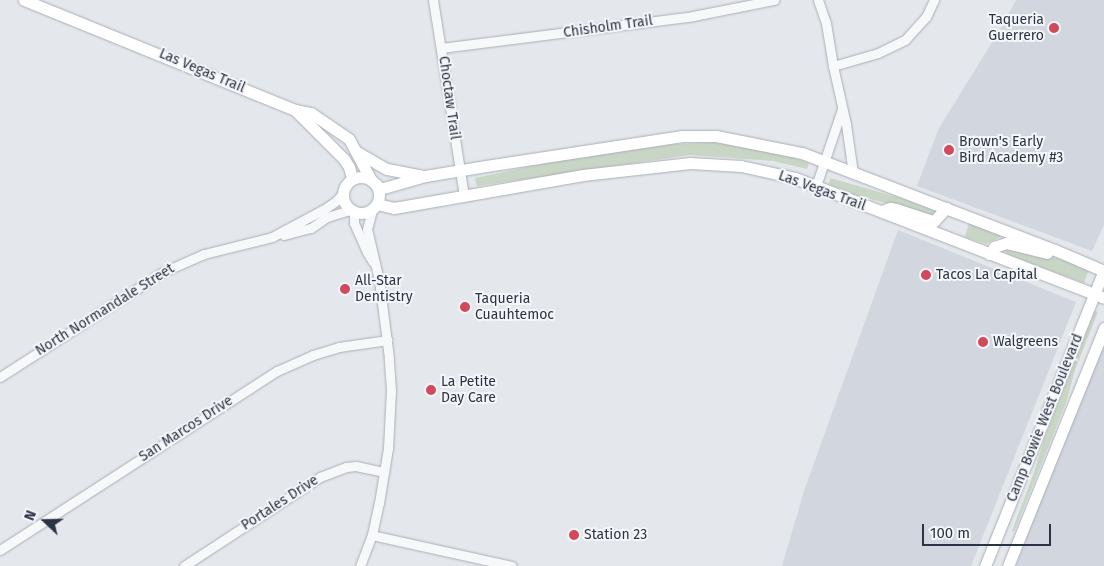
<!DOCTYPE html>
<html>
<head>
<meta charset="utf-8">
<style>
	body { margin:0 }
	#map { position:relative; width:1104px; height:566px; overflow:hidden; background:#e4e7ec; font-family:"Fira Sans",sans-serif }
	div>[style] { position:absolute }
	.built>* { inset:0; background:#d2d6de }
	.green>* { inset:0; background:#c9d6c5 }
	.roads { filter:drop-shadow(0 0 1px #a9aeb7) drop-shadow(0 0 1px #a9aeb7) }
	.minor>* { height:9px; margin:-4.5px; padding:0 4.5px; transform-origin:4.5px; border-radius:4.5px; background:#f7f8fa }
	.major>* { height:11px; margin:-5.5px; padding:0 5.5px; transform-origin:5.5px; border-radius:5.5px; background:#fff }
	.major>.ring { margin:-5.5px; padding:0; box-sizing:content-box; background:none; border:11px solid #fff; border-radius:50% }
	.dots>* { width:14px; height:14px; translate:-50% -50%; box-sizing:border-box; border:2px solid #f4f6f9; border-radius:50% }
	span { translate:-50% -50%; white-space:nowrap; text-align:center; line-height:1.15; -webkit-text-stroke:4px #f4f6f9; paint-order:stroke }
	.poi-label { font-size:14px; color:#2b3445 }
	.right { translate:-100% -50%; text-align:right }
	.left { translate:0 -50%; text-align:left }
	.street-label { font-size:14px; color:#2b3445 }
	.north { position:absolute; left:20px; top:496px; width:50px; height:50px; -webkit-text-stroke:4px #f4f6f9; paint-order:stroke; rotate:291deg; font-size:14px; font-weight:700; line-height:20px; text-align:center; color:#2b3445 }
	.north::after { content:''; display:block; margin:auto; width:18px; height:22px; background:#2b3445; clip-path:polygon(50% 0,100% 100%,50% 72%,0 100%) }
	.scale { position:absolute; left:922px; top:524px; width:129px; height:22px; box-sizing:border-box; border:2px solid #2b3445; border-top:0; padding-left:6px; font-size:15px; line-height:18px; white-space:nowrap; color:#2b3445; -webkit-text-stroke:4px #f4f6f9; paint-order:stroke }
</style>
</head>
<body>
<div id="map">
	<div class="built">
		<i style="clip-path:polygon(1016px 0,1104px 0,1104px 225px,1092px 251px,917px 186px,939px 128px,1001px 28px)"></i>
		<i style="clip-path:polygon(898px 230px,1076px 302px,971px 566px,782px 566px,804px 491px)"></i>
		<i style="clip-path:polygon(1104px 336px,1104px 566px,1016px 566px)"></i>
	</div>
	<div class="green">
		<i style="clip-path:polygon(717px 142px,777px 152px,809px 163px,807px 169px,773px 161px,690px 155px,477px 186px,475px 178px,580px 156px,660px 145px)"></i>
		<i style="clip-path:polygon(830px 178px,907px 200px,937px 212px,934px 215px,925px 214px,856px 195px,829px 184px)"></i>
		<i style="clip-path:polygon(969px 223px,1000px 235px,1000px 237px,986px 244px,965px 237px)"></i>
		<i style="clip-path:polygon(1005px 249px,1057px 258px,1084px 268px,1088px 272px,1084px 283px,1007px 254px)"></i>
		<i style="clip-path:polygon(1095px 311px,1098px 312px,1075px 370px,1066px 403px,1014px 532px,1012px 531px,1033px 475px,1044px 439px)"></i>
	</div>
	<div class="roads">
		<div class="minor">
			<i style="left:433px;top:0;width:197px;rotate:81deg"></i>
			<i style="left:818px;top:0;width:24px;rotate:71deg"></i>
			<i style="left:826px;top:23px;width:44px;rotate:80.8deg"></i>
			<i style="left:833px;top:66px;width:59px;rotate:77.4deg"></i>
			<i style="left:846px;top:124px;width:49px;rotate:81.9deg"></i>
			<i style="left:441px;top:48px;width:254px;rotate:-7.2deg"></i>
			<i style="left:693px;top:16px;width:83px;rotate:-11.2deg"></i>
			<i style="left:833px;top:66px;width:47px;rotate:-16.1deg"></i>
			<i style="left:878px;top:53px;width:30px;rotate:-26deg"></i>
			<i style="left:905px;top:40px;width:31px;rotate:-48deg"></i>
			<i style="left:926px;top:17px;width:19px;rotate:-65deg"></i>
			<i style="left:816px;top:186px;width:81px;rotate:-71.3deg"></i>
			<i style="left:354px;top:213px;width:10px;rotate:90deg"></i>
			<i style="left:354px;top:223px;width:32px;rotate:66deg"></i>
			<i style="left:367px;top:252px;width:12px;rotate:59deg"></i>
			<i style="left:284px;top:235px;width:28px;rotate:-15deg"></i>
			<i style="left:311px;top:228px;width:19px;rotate:-35deg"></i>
			<i style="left:327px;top:217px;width:24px;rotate:-17deg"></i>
			<i style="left:0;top:377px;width:194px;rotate:-32.8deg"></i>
			<i style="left:163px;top:272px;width:45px;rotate:-23.7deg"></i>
			<i style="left:204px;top:254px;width:70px;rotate:-14deg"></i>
			<i style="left:272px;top:237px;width:61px;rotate:-28.2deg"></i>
			<i style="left:326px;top:208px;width:12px;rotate:-35deg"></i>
			<i style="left:336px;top:201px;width:12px;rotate:-48deg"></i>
			<i style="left:372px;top:535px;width:143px;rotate:12.5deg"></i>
			<i style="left:0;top:550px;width:330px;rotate:-32.9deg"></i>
			<i style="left:277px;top:371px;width:39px;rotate:-24deg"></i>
			<i style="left:313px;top:355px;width:27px;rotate:-17deg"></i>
			<i style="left:339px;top:347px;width:49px;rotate:-8.3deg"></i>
			<i style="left:184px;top:566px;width:163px;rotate:-33.2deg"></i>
			<i style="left:320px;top:477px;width:28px;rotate:-21deg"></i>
			<i style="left:346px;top:467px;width:10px;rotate:-6deg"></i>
			<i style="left:356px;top:466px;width:29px;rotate:12deg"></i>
			<i style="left:360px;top:566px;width:33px;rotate:-69deg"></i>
			<i style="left:372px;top:535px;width:33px;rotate:-78deg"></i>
			<i style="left:379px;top:503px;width:56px;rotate:-80.7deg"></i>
			<i style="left:388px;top:448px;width:58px;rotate:-87deg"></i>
			<i style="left:391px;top:390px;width:32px;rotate:-94deg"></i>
			<i style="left:389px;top:358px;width:79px;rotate:-97.3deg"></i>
			<i style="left:379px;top:280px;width:52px;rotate:-103.2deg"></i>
			<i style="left:367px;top:229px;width:20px;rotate:-75deg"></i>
		</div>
		<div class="major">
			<i style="left:24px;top:0;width:292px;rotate:22.1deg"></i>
			<i style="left:295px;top:110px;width:69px;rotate:45deg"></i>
			<i style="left:344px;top:159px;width:9px;rotate:58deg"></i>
			<i style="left:349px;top:167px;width:11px;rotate:75deg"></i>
			<i style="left:295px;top:110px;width:16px;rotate:11deg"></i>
			<i style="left:311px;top:113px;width:46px;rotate:34.4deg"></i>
			<i style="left:349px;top:139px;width:47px;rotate:61.8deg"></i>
			<i style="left:357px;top:152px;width:34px;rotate:30deg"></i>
			<i style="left:387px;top:169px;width:38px;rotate:11deg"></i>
			<i class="ring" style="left:343px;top:177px;width:25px;height:25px"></i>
			<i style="left:376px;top:184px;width:6px;rotate:51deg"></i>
			<i style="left:380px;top:189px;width:47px;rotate:-16.1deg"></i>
			<i style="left:425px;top:176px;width:62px;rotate:-9.3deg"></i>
			<i style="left:486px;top:166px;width:197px;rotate:-8.7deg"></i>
			<i style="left:681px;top:136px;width:35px"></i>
			<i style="left:716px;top:136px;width:88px;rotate:11.2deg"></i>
			<i style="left:802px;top:153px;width:271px;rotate:21deg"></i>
			<i style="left:1055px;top:250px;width:53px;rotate:23.2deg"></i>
			<i style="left:377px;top:204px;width:17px;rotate:13deg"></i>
			<i style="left:394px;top:208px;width:192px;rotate:-9.9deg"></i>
			<i style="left:583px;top:175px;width:108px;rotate:-6.4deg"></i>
			<i style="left:690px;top:163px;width:51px;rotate:3.4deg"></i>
			<i style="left:741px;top:166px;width:55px;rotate:12.5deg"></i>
			<i style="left:795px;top:178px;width:331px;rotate:21.2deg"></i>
			<i style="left:882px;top:211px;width:9px;rotate:-21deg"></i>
			<i style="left:890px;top:208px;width:6px;rotate:9deg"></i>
			<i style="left:896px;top:209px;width:40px;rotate:18deg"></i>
			<i style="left:934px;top:221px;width:18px;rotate:-47deg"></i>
			<i style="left:989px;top:254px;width:9px;rotate:-54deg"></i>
			<i style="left:994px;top:247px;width:13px;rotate:-18deg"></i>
			<i style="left:1006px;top:243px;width:42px;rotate:13.7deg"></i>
			<i style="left:985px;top:566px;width:319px;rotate:-68.1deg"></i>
			<i style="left:1008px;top:566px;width:257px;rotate:-68deg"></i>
		</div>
	</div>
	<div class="dots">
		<i style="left:1054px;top:28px;background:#d1495b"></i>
		<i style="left:949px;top:150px;background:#d1495b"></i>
		<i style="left:926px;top:275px;background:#d1495b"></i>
		<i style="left:345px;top:289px;background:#d1495b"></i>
		<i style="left:465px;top:307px;background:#d1495b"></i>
		<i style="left:983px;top:342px;background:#d1495b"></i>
		<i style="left:431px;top:390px;background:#d1495b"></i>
		<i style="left:574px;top:535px;background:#d1495b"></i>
	</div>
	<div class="poi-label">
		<span class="right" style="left:1044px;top:28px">Taqueria<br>Guerrero</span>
		<span class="left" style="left:959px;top:150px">Brown's Early<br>Bird Academy #3</span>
		<span class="left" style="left:936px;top:275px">Tacos La Capital</span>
		<span class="left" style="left:355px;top:289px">All-Star<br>Dentistry</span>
		<span class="left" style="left:475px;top:307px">Taqueria<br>Cuauhtemoc</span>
		<span class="left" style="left:993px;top:342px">Walgreens</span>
		<span class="left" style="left:441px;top:390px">La Petite<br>Day Care</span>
		<span class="left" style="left:584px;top:535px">Station 23</span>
	</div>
	<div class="street-label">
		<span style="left:608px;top:27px;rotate:-8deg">Chisholm Trail</span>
		<span style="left:202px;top:71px;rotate:23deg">Las Vegas Trail</span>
		<span style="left:449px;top:98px;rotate:82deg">Choctaw Trail</span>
		<span style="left:822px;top:191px;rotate:20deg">Las Vegas Trail</span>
		<span style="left:105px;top:310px;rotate:-32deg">North Normandale Street</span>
		<span style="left:1045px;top:418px;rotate:-68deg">Camp Bowie West Boulevard</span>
		<span style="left:186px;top:429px;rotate:-33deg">San Marcos Drive</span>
		<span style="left:280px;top:503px;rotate:-33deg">Portales Drive</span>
	</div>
	<div class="north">N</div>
	<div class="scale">100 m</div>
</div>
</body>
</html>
